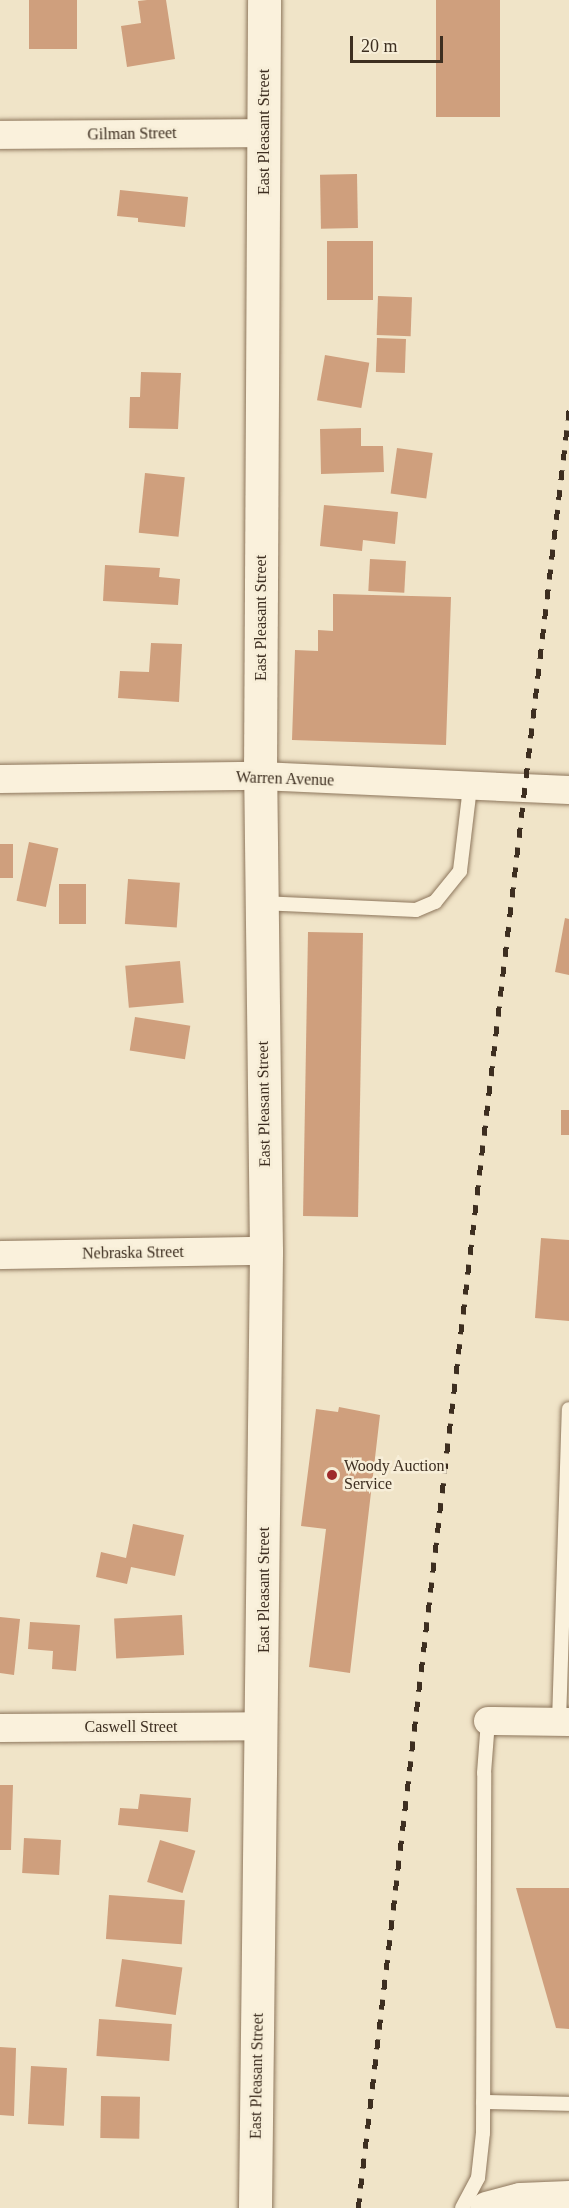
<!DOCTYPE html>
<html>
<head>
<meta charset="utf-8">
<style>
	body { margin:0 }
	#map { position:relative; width:569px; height:2208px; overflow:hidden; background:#f0e4c8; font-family:"Times New Roman",serif }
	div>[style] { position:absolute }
	.building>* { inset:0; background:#cf9f7d; transform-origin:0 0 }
	.roads { filter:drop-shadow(0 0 2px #8d765c) drop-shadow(0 0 2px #8d765c) }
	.service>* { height:14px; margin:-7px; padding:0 7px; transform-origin:7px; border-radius:7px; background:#faf1dc }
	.minor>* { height:28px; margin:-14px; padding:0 14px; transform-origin:14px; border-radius:14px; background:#faf1dc }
	.secondary>* { height:33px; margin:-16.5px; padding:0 16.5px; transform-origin:16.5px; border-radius:16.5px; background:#faf1dc }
	.rail>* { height:4.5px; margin-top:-2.25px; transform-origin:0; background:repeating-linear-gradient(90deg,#3d2e20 0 10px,transparent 0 20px) }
	.dots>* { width:16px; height:16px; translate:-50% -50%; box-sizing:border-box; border:3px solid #f7eed8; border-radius:50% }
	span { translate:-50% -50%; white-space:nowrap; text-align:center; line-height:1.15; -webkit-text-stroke:5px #f7eed8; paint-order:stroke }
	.street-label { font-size:16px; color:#3d2e20 }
	.poi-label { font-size:16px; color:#3d2e20 }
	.left { translate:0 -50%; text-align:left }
	.scale { position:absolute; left:350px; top:36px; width:93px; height:27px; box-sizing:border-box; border:3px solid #3d2e20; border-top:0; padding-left:8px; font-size:18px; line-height:21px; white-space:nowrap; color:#3d2e20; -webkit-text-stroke:4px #f7eed8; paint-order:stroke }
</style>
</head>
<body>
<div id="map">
	<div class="building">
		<i style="left:29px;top:0;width:48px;height:49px"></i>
		<i style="clip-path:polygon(147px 0,166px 0,175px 59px,127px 67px,121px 26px,141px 23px,138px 1px)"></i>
		<i style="left:436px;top:0;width:64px;height:117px"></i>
		<i style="left:357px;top:174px;width:54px;height:37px;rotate:89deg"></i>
		<i style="clip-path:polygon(120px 190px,188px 197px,185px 227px,138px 222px,138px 218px,117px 216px)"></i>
		<i style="left:327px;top:241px;width:46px;height:59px"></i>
		<i style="left:378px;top:296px;width:34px;height:39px;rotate:2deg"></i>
		<i style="left:377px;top:338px;width:29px;height:34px;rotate:2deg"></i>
		<i style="left:325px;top:355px;width:45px;height:46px;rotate:10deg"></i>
		<i style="clip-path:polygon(141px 372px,181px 373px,178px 429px,129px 428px,130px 397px,140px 397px)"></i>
		<i style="clip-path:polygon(361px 428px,361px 446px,383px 446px,384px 472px,321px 474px,320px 429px)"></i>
		<i style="left:397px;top:448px;width:36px;height:46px;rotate:8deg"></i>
		<i style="left:145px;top:473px;width:40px;height:60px;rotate:6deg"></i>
		<i style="clip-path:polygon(324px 505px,398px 512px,395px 544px,363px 540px,362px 551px,320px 546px)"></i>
		<i style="left:370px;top:559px;width:36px;height:32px;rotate:3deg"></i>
		<i style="clip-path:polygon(105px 565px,160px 568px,159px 577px,180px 579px,178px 605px,103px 601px)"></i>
		<i style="clip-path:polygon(333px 594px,451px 597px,446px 745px,292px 740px,295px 650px,318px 651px,318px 630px,333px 631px)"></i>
		<i style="clip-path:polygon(151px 643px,182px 644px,179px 702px,118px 698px,120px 671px,149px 672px)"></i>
		<i style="left:29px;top:842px;width:30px;height:60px;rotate:12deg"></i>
		<i style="left:0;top:844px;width:13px;height:34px"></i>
		<i style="left:128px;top:879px;width:52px;height:45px;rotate:4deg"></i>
		<i style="left:86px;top:884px;width:40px;height:27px;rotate:90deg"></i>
		<i style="clip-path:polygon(565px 918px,569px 919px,569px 975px,555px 972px)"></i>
		<i style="left:308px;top:932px;width:55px;height:284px;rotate:1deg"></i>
		<i style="left:180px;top:961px;width:42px;height:55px;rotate:85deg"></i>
		<i style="left:135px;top:1017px;width:56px;height:34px;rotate:9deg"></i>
		<i style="left:561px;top:1110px;width:8px;height:25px"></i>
		<i style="clip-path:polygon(541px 1238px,569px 1240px,569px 1321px,535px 1318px)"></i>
		<i style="clip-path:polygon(339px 1407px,380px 1415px,350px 1673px,309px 1667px,326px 1529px,301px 1526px,316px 1409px,338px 1412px)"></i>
		<i style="clip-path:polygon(133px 1524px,184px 1535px,175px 1576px,131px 1567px,127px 1584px,96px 1577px,101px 1552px,126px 1558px)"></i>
		<i style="left:182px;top:1615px;width:40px;height:68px;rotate:87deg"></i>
		<i style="clip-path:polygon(0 1617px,20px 1619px,14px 1675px,0 1673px)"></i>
		<i style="clip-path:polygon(30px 1622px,80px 1625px,76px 1671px,52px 1669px,53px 1651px,28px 1649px)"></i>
		<i style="clip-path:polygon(0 1785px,13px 1785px,11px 1850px,0 1850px)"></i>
		<i style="clip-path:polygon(140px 1794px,191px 1798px,188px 1832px,118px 1825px,120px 1808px,138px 1809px)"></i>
		<i style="left:24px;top:1838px;width:37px;height:35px;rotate:3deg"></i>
		<i style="left:160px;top:1840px;width:37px;height:44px;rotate:17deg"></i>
		<i style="clip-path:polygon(516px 1888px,569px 1888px,569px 2029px,556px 2028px)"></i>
		<i style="left:109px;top:1895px;width:76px;height:44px;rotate:4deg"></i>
		<i style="left:122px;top:1959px;width:61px;height:48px;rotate:8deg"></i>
		<i style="left:99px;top:2019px;width:73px;height:37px;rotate:4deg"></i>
		<i style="clip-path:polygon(0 2047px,16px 2048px,14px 2116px,0 2115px)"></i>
		<i style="left:31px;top:2066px;width:36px;height:58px;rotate:3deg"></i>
		<i style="left:101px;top:2096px;width:39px;height:42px;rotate:1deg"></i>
	</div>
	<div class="roads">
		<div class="service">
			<i style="left:261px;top:903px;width:155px;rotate:2.6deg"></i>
			<i style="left:416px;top:910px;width:21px;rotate:-23deg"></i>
			<i style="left:435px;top:902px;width:40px;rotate:-51deg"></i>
			<i style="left:460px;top:871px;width:85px;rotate:-83.2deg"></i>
			<i style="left:559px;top:1722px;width:313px;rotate:-88.2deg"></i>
			<i style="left:483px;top:2102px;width:86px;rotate:1.3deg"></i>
			<i style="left:462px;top:2208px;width:34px;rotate:-62deg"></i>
			<i style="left:478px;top:2178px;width:45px;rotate:-83.7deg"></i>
			<i style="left:483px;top:2133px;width:360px;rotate:-89.8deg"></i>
			<i style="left:484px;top:1773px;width:52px;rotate:-85.6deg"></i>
		</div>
		<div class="minor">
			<i style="left:0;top:135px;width:265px;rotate:-0.4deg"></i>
			<i style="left:0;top:779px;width:260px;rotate:-0.7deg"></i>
			<i style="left:260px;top:776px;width:309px;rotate:2.6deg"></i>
			<i style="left:0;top:1255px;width:266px;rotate:-0.9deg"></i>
			<i style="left:488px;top:1721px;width:81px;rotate:0.7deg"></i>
			<i style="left:0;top:1728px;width:263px;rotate:-0.4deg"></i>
		</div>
		<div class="secondary">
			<i style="left:255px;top:2208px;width:957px;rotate:-89.34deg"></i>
			<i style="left:266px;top:1251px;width:475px;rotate:-90.7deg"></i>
			<i style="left:260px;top:776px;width:776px;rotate:-89.7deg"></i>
			<i style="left:486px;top:2208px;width:35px;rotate:-15deg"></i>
			<i style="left:520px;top:2199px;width:49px;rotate:-2.3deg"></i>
		</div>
	</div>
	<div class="rail">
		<i style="left:358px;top:2208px;width:1810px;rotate:-83.31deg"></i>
	</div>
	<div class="dots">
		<i style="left:332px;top:1475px;background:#9e2a2b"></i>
	</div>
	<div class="street-label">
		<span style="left:264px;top:132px;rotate:-90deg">East Pleasant Street</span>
		<span style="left:132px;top:134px;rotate:-1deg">Gilman Street</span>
		<span style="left:261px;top:618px;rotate:-90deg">East Pleasant Street</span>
		<span style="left:285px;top:779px;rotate:2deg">Warren Avenue</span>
		<span style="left:264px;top:1104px;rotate:-91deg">East Pleasant Street</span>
		<span style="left:133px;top:1253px;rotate:-1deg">Nebraska Street</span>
		<span style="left:264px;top:1590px;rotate:-90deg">East Pleasant Street</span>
		<span style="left:131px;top:1727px">Caswell Street</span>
		<span style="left:257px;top:2076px;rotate:-89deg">East Pleasant Street</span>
	</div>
	<div class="poi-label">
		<span class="left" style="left:344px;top:1475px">Woody Auction<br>Service</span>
	</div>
	<div class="scale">20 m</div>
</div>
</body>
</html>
